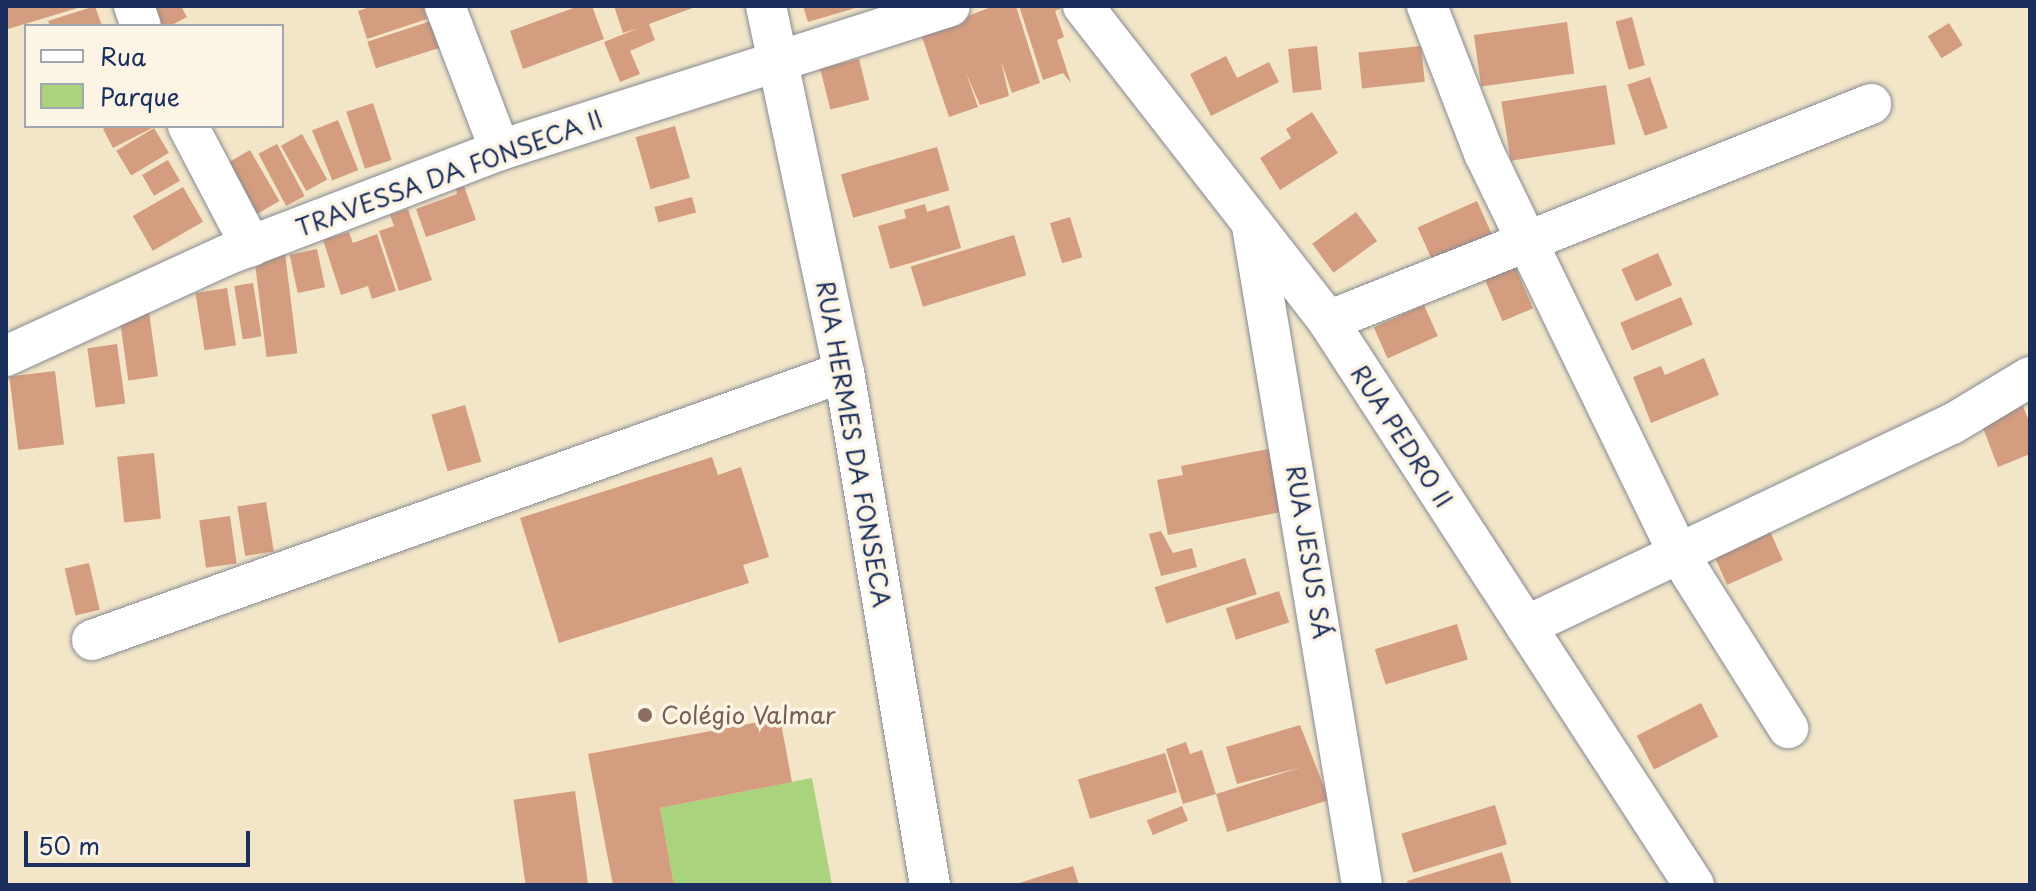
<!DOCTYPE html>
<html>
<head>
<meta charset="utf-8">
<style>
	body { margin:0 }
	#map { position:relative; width:2036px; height:891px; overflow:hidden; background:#f2e5c8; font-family:"Playpen Sans",sans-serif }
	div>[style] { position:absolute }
	.green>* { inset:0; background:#aad37e }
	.building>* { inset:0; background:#d59d7f; transform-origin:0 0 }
	.roads { filter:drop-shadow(0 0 2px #868a93) drop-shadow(0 0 2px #868a93) }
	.minor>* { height:40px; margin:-20px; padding:0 20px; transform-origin:20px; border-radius:20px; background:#fff }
	.dots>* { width:22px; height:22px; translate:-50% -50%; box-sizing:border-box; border:4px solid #fcf5e5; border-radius:50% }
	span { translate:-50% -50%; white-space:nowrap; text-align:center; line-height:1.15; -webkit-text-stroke:7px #fcf5e5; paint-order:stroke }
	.street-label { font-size:24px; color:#1b2f5e }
	.education-label { font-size:24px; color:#785e54 }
	.left { translate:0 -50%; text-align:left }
	.frame { position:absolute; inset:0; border:8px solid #1b2f5e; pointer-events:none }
	.legend { position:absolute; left:24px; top:24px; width:260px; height:104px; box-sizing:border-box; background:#fcf5e5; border:2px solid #a2a6af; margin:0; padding:10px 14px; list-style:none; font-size:24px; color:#1b2f5e }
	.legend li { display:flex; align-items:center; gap:16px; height:40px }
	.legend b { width:40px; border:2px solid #a2a6af }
	.scale { position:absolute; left:24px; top:831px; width:226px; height:36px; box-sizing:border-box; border:4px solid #1b2f5e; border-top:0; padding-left:10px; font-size:24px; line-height:28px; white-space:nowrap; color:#1b2f5e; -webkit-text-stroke:6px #fcf5e5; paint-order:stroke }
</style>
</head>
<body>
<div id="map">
	<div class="green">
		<i style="clip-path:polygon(812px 778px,832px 885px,674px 885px,660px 808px)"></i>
	</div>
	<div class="building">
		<i style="clip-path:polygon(6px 6px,81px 6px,81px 7px,8px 29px)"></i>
		<i style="clip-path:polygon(95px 6px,102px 26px,50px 26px,48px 21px)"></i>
		<i style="clip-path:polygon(141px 6px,181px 6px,187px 17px,170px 26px,152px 26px)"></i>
		<i style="clip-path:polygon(373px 6px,423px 6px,427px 19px,367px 39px,358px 11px)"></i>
		<i style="clip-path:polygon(579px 6px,592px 6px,604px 39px,523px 69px,510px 31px)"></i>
		<i style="clip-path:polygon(614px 6px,698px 6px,649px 24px,655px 40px,630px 51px,640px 74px,620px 82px,604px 42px,639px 28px,623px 33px)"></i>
		<i style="clip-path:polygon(803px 6px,859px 6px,859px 7px,808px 22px)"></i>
		<i style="clip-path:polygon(994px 6px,1016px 6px,1040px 83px,1012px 93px,1001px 61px,1009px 96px,980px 105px,966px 73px,978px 107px,949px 117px,921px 34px)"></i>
		<i style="clip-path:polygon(1019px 6px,1066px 6px,1055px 11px,1064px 37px,1057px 40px,1071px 83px,1063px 73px,1043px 80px)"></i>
		<i style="left:1632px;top:17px;width:50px;height:17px;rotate:75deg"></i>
		<i style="left:431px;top:21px;width:28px;height:67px;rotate:72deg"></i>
		<i style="left:1567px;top:22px;width:52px;height:94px;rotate:82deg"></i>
		<i style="left:1949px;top:23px;width:26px;height:25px;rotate:58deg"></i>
		<i style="left:1317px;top:46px;width:44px;height:29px;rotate:84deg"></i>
		<i style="left:1421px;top:46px;width:36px;height:63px;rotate:84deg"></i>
		<i style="clip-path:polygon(1226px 56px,1237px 78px,1269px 62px,1279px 82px,1211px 116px,1190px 74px)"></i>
		<i style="left:859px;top:59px;width:42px;height:40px;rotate:76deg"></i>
		<i style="left:1650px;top:77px;width:54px;height:24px;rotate:71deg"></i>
		<i style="left:1606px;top:85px;width:60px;height:106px;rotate:81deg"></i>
		<i style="left:373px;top:103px;width:60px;height:28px;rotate:72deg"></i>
		<i style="clip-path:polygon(1312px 112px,1338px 153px,1280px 190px,1260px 158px,1291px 138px,1286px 129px)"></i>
		<i style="left:338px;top:120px;width:54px;height:28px;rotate:68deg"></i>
		<i style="clip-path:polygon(109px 126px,156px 126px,113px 148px,103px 129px)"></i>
		<i style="left:675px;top:126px;width:54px;height:41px;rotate:74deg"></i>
		<i style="left:154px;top:128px;width:29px;height:44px;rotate:59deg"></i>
		<i style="left:302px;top:134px;width:52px;height:24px;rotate:61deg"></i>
		<i style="left:277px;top:144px;width:59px;height:21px;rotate:62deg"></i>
		<i style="left:937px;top:147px;width:45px;height:100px;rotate:74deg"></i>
		<i style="left:250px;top:150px;width:59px;height:28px;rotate:60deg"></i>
		<i style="left:168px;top:160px;width:24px;height:30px;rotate:60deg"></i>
		<i style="clip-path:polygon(464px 186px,476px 220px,426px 237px,416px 209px,457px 194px,456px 189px)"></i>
		<i style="left:183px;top:187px;width:40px;height:58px;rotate:60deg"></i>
		<i style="left:692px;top:197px;width:16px;height:39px;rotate:75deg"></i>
		<i style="left:1477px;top:201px;width:37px;height:65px;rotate:66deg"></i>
		<i style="clip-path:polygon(925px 204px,927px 212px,949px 205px,961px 248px,890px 269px,878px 226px,906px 218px,904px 210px)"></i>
		<i style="clip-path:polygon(408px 209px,432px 280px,399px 291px,379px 231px,394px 226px,390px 215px)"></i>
		<i style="left:1356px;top:212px;width:36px;height:54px;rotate:54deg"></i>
		<i style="left:1070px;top:217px;width:42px;height:21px;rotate:73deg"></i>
		<i style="clip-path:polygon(349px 232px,353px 243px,377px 234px,396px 291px,372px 299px,368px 286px,341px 295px,323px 240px)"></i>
		<i style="left:1014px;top:235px;width:42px;height:108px;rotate:73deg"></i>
		<i style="left:317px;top:249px;width:39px;height:28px;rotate:78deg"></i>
		<i style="left:285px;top:253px;width:101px;height:31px;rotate:83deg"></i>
		<i style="left:1658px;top:253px;width:35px;height:40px;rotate:66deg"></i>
		<i style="left:1515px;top:266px;width:46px;height:33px;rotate:67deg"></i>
		<i style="left:253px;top:283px;width:54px;height:19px;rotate:81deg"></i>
		<i style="left:227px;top:288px;width:58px;height:32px;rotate:81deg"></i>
		<i style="left:1681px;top:297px;width:30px;height:66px;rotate:67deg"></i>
		<i style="left:1424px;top:305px;width:34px;height:55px;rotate:66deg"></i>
		<i style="left:149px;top:312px;width:65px;height:30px;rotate:82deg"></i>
		<i style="left:117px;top:344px;width:60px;height:30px;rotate:82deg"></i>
		<i style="clip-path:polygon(1704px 358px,1719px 395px,1651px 423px,1633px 377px,1661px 366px,1665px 375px)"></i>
		<i style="left:55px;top:371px;width:74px;height:46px;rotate:83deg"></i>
		<i style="left:465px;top:405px;width:59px;height:35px;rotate:74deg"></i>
		<i style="clip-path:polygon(2023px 406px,2030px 424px,2030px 454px,1998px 467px,1981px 423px)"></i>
		<i style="clip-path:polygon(1268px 449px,1281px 512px,1168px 535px,1157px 480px,1183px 475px,1181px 466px)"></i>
		<i style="left:154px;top:453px;width:66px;height:37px;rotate:84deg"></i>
		<i style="clip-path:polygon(712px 457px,718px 475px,741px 467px,769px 557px,743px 565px,749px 583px,559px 643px,520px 518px)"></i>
		<i style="left:266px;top:502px;width:50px;height:29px;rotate:81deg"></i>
		<i style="left:230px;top:516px;width:48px;height:31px;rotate:82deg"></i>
		<i style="left:1769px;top:529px;width:34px;height:61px;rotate:66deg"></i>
		<i style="clip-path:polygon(1161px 531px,1173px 553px,1192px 548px,1197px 567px,1161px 576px,1149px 534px)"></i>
		<i style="left:1245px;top:558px;width:38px;height:95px;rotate:72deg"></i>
		<i style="left:89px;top:563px;width:48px;height:25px;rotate:77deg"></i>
		<i style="left:1279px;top:591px;width:33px;height:56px;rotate:72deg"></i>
		<i style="left:1457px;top:624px;width:37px;height:86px;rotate:73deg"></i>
		<i style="left:1701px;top:703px;width:38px;height:72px;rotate:63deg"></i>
		<i style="clip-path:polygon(780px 718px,792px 782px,660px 808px,674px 885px,613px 885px,588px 754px)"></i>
		<i style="clip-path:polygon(1300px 725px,1329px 800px,1227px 832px,1216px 794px,1302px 767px,1237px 784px,1226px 747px)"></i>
		<i style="clip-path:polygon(1186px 742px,1190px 754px,1202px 750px,1216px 794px,1183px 804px,1166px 749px)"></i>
		<i style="left:1165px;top:753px;width:41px;height:91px;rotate:73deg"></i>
		<i style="left:575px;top:791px;width:95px;height:62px;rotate:82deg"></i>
		<i style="left:1495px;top:805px;width:41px;height:98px;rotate:73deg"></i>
		<i style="left:1182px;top:806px;width:16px;height:38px;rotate:68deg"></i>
		<i style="clip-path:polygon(1502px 852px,1512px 885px,1408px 885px,1407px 881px)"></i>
		<i style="clip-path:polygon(1073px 866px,1079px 885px,1016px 885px,1016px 884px)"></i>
	</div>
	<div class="roads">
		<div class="minor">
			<i style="left:134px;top:6px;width:21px;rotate:71deg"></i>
			<i style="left:445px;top:6px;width:154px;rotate:69.1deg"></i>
			<i style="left:766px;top:6px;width:374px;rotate:78deg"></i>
			<i style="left:844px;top:372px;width:520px;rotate:80.48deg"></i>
			<i style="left:1083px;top:6px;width:399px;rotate:52.1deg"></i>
			<i style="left:1328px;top:321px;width:672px;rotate:57.02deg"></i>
			<i style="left:1427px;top:6px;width:158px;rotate:68.8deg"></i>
			<i style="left:1484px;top:153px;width:445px;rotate:64.1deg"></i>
			<i style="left:1678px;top:553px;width:207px;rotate:57.8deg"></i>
			<i style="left:188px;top:126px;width:136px;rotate:62.3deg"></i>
			<i style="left:1252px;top:226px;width:668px;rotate:80.52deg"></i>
			<i style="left:1328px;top:321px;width:585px;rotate:-21.78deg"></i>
			<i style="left:6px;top:356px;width:243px;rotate:-24.6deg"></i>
			<i style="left:227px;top:255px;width:292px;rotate:-21deg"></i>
			<i style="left:500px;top:150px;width:472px;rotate:-17.7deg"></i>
			<i style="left:1526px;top:626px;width:471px;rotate:-25.4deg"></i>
			<i style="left:1952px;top:424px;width:91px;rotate:-31.1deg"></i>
			<i style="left:92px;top:640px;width:798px;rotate:-19.62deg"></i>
		</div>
	</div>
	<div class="dots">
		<i style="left:645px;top:715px;background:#8d6e63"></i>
	</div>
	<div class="street-label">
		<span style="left:449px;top:173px;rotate:-20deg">TRAVESSA DA FONSECA II</span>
		<span style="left:1402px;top:436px;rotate:57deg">RUA PEDRO II</span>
		<span style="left:854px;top:444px;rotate:80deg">RUA HERMES DA FONSECA</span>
		<span style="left:1309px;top:552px;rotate:81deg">RUA JESUS SÁ</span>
	</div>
	<div class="education-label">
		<span class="left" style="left:661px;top:715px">Colégio Valmar</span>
	</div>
	<div class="frame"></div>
	<ul class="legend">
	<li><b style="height:10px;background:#fff"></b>Rua</li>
	<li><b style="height:22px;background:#aad37e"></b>Parque</li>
	</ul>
	<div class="scale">50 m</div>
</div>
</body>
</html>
